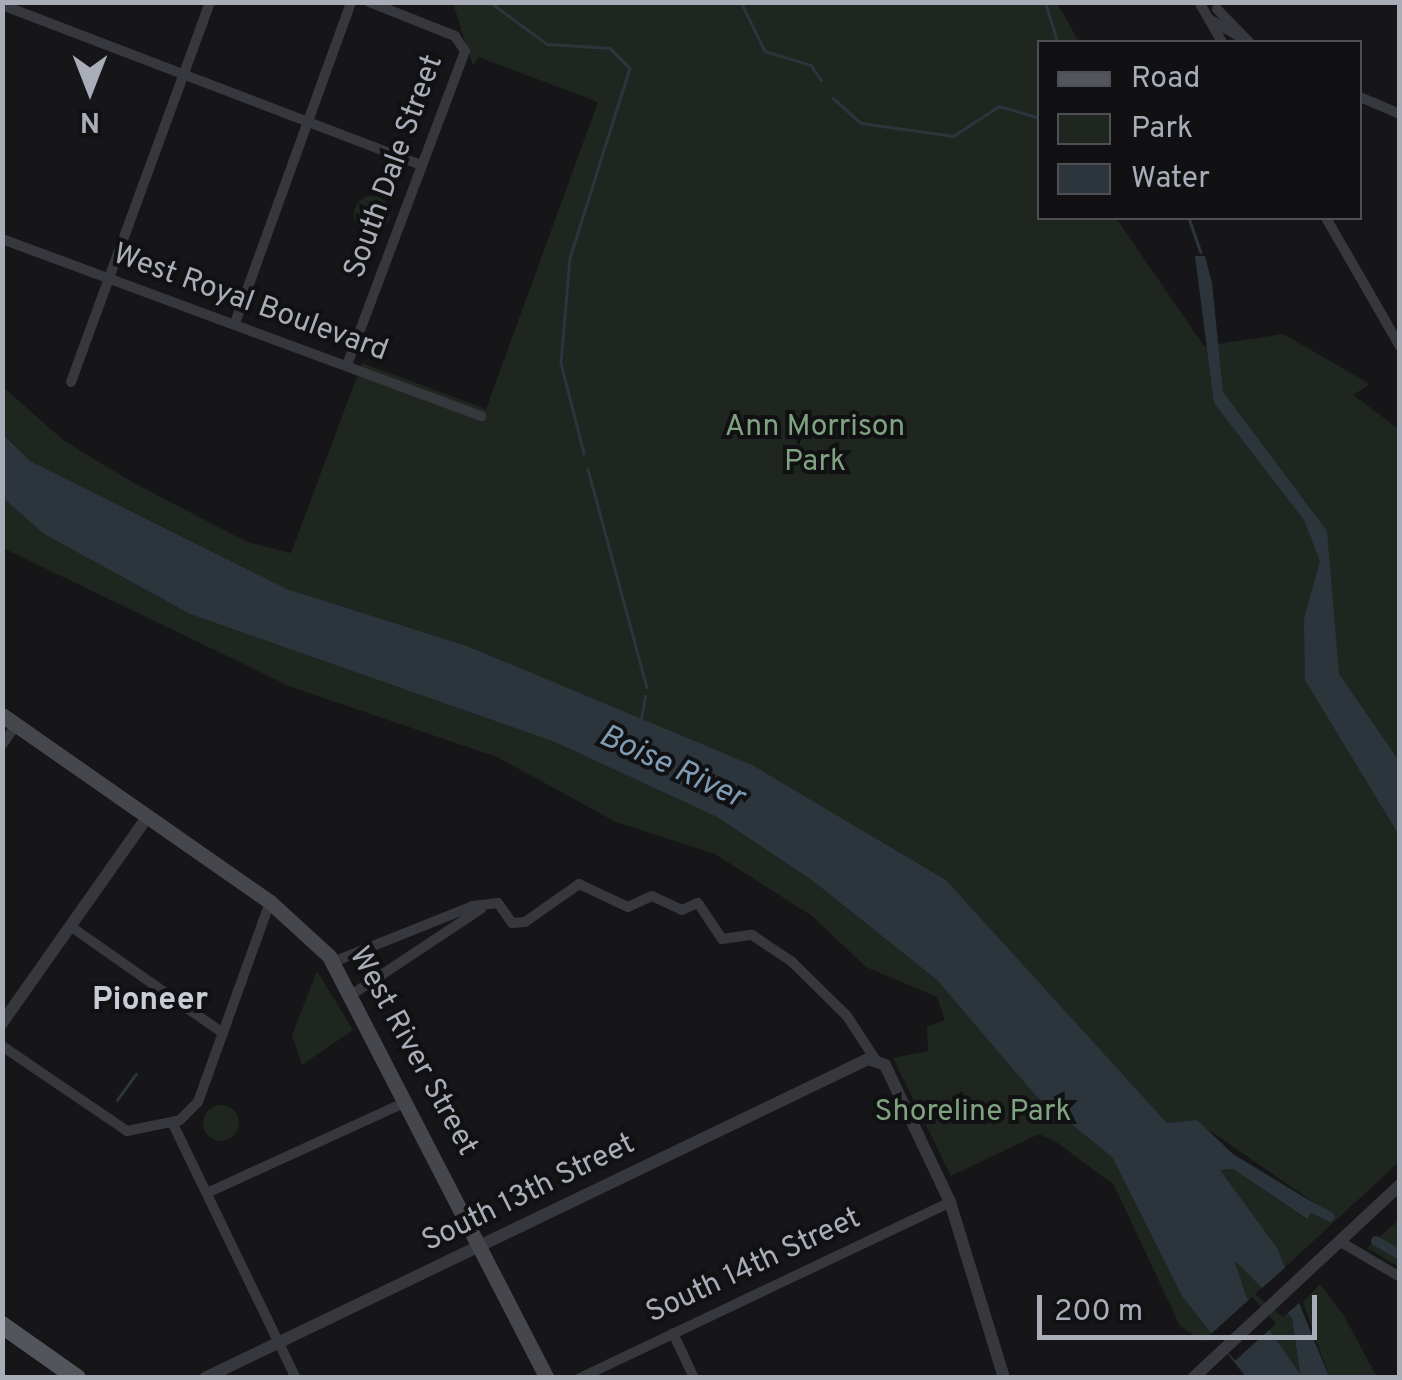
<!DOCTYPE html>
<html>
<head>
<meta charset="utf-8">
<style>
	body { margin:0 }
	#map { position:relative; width:1402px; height:1380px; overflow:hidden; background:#161618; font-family:Overpass,sans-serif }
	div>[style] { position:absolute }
	.green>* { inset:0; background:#1e261f }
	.round { border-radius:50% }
	.water>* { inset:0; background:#2c353c }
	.pier>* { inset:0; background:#161618; transform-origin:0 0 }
	.stream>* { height:2.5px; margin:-1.25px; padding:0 1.25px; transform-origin:1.25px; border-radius:1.25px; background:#2c353c }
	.canal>* { height:10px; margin:-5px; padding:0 5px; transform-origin:5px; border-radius:5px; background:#2c353c }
	.minor>* { height:10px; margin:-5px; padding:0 5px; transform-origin:5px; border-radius:5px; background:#37383d }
	.tertiary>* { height:12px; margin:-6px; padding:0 6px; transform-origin:6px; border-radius:6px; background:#37383d }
	.secondary>* { height:15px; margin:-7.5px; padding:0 7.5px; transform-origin:7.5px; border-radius:7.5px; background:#45474d }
	.primary>* { height:18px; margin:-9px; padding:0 9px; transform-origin:9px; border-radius:9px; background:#53555c }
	span { translate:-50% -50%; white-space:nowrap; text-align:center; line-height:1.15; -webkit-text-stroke:8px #111113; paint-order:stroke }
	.street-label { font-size:30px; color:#a8adb8 }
	.park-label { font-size:30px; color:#7fa381 }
	.water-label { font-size:32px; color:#7f9bb3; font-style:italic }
	.neighbourhood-label { font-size:32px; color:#c9ccd4; font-weight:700 }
	.frame { position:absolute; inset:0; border:5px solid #a8adb8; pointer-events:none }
	.legend { position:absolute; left:1037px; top:40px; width:325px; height:180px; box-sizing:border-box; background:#111113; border:2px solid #4d4f55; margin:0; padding:12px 18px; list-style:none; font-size:30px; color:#a8adb8 }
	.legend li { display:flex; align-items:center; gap:20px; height:50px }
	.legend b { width:50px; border:2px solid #4d4f55 }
	.north { position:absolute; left:40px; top:40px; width:100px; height:100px; -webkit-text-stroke:8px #111113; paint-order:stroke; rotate:180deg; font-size:28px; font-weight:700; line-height:40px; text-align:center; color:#a8adb8 }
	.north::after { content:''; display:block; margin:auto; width:35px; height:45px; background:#a8adb8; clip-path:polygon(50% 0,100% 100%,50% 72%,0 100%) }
	.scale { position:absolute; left:1037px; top:1295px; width:280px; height:45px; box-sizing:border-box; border:5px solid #a8adb8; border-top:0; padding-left:12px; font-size:30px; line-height:35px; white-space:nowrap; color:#a8adb8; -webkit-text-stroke:8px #111113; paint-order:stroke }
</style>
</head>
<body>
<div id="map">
	<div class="green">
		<i style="clip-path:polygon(453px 3px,1057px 3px,1079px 42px,1040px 42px,1040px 218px,1116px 218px,1204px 346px,1283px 334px,1370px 384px,1353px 395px,1399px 429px,1399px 1162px,1282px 1270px,1219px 1170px,1233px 1169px,1306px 1219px,1316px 1204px,1212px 1132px,1167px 1123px,946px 880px,751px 765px,467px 646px,287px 589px,30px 461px,3px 433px,2px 386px,63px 440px,132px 482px,247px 542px,291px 553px,362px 363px,486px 409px,598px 102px,478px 57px,473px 66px)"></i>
		<i class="round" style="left:354px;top:196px;width:36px;height:36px"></i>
		<i style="clip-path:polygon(3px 498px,44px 534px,190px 614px,555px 742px,717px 817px,813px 881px,937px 980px,1035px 1095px,1112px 1157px,1182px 1296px,1215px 1331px,1203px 1342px,1180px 1326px,1114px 1185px,1059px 1144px,1039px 1134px,951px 1176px,893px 1058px,928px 1051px,927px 1027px,945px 1020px,937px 997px,866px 967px,812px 916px,715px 854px,616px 822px,497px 757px,291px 687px,3px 548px)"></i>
		<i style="clip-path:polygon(317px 971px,353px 1030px,302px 1065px,292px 1035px)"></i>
		<i class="round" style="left:203px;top:1105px;width:36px;height:36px"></i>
		<i style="clip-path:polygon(1399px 1220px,1399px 1267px,1367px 1248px)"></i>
		<i style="clip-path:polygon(1233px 1259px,1292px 1318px,1300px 1377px,1247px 1298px)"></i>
		<i style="clip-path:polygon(1320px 1284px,1344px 1316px,1377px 1377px,1329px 1377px,1303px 1302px)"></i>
	</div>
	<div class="water">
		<i style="clip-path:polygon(1195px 256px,1205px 256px,1212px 283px,1223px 392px,1327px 531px,1339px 674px,1399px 761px,1399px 835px,1305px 680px,1304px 619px,1320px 561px,1304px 520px,1214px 403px)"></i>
		<i style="clip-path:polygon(evenodd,2px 433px,30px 461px,287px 589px,467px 646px,752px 765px,946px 880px,1167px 1123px,1197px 1120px,1233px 1154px,1317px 1205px,1307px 1219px,1233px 1169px,1220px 1170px,1277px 1248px,1329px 1377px,1246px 1377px,1182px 1296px,1112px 1157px,1035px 1095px,937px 980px,813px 881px,717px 817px,555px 742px,190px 614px,44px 534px,3px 498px,2px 433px,1234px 1260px,1292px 1318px,1300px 1374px,1247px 1298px,1234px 1260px)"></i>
	</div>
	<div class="pier">
		<i style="clip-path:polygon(1286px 1267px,1306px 1297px,1283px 1317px,1255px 1294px)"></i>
		<i style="left:1252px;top:1297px;width:36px;height:55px;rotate:48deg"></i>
	</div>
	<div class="stream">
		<i style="left:490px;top:2px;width:71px;rotate:36.4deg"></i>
		<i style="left:547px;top:44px;width:63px;rotate:3.6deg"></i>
		<i style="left:610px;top:48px;width:28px;rotate:45deg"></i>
		<i style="left:630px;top:68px;width:199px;rotate:107.5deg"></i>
		<i style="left:570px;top:258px;width:105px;rotate:94.9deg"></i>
		<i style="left:561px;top:363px;width:93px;rotate:75.7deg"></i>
		<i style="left:741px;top:2px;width:55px;rotate:63.9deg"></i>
		<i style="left:765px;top:51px;width:48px;rotate:16.9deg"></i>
		<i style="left:811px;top:65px;width:18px;rotate:56deg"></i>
		<i style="left:1045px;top:2px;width:42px;rotate:72deg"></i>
		<i style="left:833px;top:98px;width:38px;rotate:42deg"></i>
		<i style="left:861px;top:123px;width:93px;rotate:8deg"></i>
		<i style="left:953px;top:136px;width:55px;rotate:-33.1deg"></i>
		<i style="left:999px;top:106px;width:43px;rotate:16.3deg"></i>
		<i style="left:1189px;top:218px;width:36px;rotate:71deg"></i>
		<i style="left:588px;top:469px;width:226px;rotate:74.9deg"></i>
		<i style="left:641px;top:719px;width:23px;rotate:-80deg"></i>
		<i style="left:117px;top:1100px;width:32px;rotate:-54deg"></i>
	</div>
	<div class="canal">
		<i style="left:1303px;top:1203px;width:30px;rotate:27deg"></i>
		<i style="left:1376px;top:1241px;width:28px;rotate:30deg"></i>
	</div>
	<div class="minor">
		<i style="left:1199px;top:2px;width:46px;rotate:60.1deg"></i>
		<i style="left:2px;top:5px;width:449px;rotate:20.9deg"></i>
		<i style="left:1209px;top:19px;width:46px;rotate:29.9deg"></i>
		<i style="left:1249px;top:42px;width:46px;rotate:-134.1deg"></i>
		<i style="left:1360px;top:97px;width:43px;rotate:23deg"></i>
		<i style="left:1326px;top:218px;width:148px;rotate:60deg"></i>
		<i style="left:2px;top:239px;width:511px;rotate:20.28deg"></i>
		<i style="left:235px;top:323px;width:341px;rotate:-70.1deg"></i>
		<i style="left:347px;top:365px;width:335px;rotate:-69.4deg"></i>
		<i style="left:465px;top:51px;width:18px;rotate:-124deg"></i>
		<i style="left:455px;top:36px;width:92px;rotate:-158.4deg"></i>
		<i style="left:71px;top:382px;width:405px;rotate:-69.9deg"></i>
		<i style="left:2px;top:745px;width:24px;rotate:-55deg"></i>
		<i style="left:70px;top:926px;width:187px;rotate:35deg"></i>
		<i style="left:333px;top:962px;width:151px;rotate:-21.8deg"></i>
		<i style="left:473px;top:906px;width:25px;rotate:-7deg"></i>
		<i style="left:498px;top:903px;width:24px;rotate:55deg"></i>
		<i style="left:512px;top:923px;width:13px;rotate:-4deg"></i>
		<i style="left:525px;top:922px;width:66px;rotate:-35.1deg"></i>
		<i style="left:579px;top:884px;width:54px;rotate:25.1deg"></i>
		<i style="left:628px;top:907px;width:26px;rotate:-25deg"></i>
		<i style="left:652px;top:896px;width:33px;rotate:25deg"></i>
		<i style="left:682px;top:910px;width:17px;rotate:-24deg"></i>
		<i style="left:698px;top:903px;width:43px;rotate:56.3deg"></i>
		<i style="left:722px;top:939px;width:30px;rotate:-8deg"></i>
		<i style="left:752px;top:935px;width:47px;rotate:33.7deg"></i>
		<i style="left:791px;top:961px;width:78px;rotate:44.5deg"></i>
		<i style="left:847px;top:1016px;width:51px;rotate:56.9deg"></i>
		<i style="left:351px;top:995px;width:156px;rotate:-33.5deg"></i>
		<i style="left:2px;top:1046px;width:151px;rotate:34.2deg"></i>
		<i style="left:127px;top:1131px;width:54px;rotate:-11.7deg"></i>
		<i style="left:180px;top:1120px;width:25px;rotate:-45deg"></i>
		<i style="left:198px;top:1102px;width:213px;rotate:-70.2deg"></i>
		<i style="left:173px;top:1124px;width:282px;rotate:64.2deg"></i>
		<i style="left:207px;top:1193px;width:219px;rotate:-24.6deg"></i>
		<i style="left:1339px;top:1241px;width:71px;rotate:30.5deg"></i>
		<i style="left:673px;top:1333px;width:50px;rotate:65deg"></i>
		<i style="left:580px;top:1378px;width:410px;rotate:-25.4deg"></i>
	</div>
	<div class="tertiary">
		<i style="left:2px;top:1023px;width:253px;rotate:-54.8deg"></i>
		<i style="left:205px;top:1378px;width:736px;rotate:-25.69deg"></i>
		<i style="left:868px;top:1059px;width:18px;rotate:19deg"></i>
		<i style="left:885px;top:1065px;width:152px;rotate:64.6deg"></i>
		<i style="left:950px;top:1202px;width:184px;rotate:72.9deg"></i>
		<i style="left:1193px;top:1378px;width:283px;rotate:-43deg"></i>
	</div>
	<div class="secondary">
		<i style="left:2px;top:715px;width:327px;rotate:34.9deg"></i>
		<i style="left:270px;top:902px;width:80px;rotate:42.5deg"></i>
		<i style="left:329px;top:956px;width:475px;rotate:62.7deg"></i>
	</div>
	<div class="primary">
		<i style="left:2px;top:1325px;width:92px;rotate:35.2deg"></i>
	</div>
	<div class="street-label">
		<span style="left:395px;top:167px;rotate:-70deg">South Dale Street</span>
		<span style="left:250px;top:304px;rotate:20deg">West Royal Boulevard</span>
		<span style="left:412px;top:1052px;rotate:61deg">West River Street</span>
		<span style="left:529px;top:1194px;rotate:-26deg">South 13th Street</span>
		<span style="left:754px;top:1267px;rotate:-25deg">South 14th Street</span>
	</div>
	<div class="park-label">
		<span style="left:815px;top:445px">Ann Morrison<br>Park</span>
		<span style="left:973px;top:1113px">Shoreline Park</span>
	</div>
	<div class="water-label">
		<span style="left:671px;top:768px;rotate:25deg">Boise River</span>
	</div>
	<div class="neighbourhood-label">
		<span style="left:150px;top:1001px">Pioneer</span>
	</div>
	<div class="frame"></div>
	<ul class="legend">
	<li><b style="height:12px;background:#53555c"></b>Road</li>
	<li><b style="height:28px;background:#1e261f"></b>Park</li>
	<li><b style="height:28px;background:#2c353c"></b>Water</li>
	</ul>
	<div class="north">N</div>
	<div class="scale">200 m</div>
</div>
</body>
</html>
